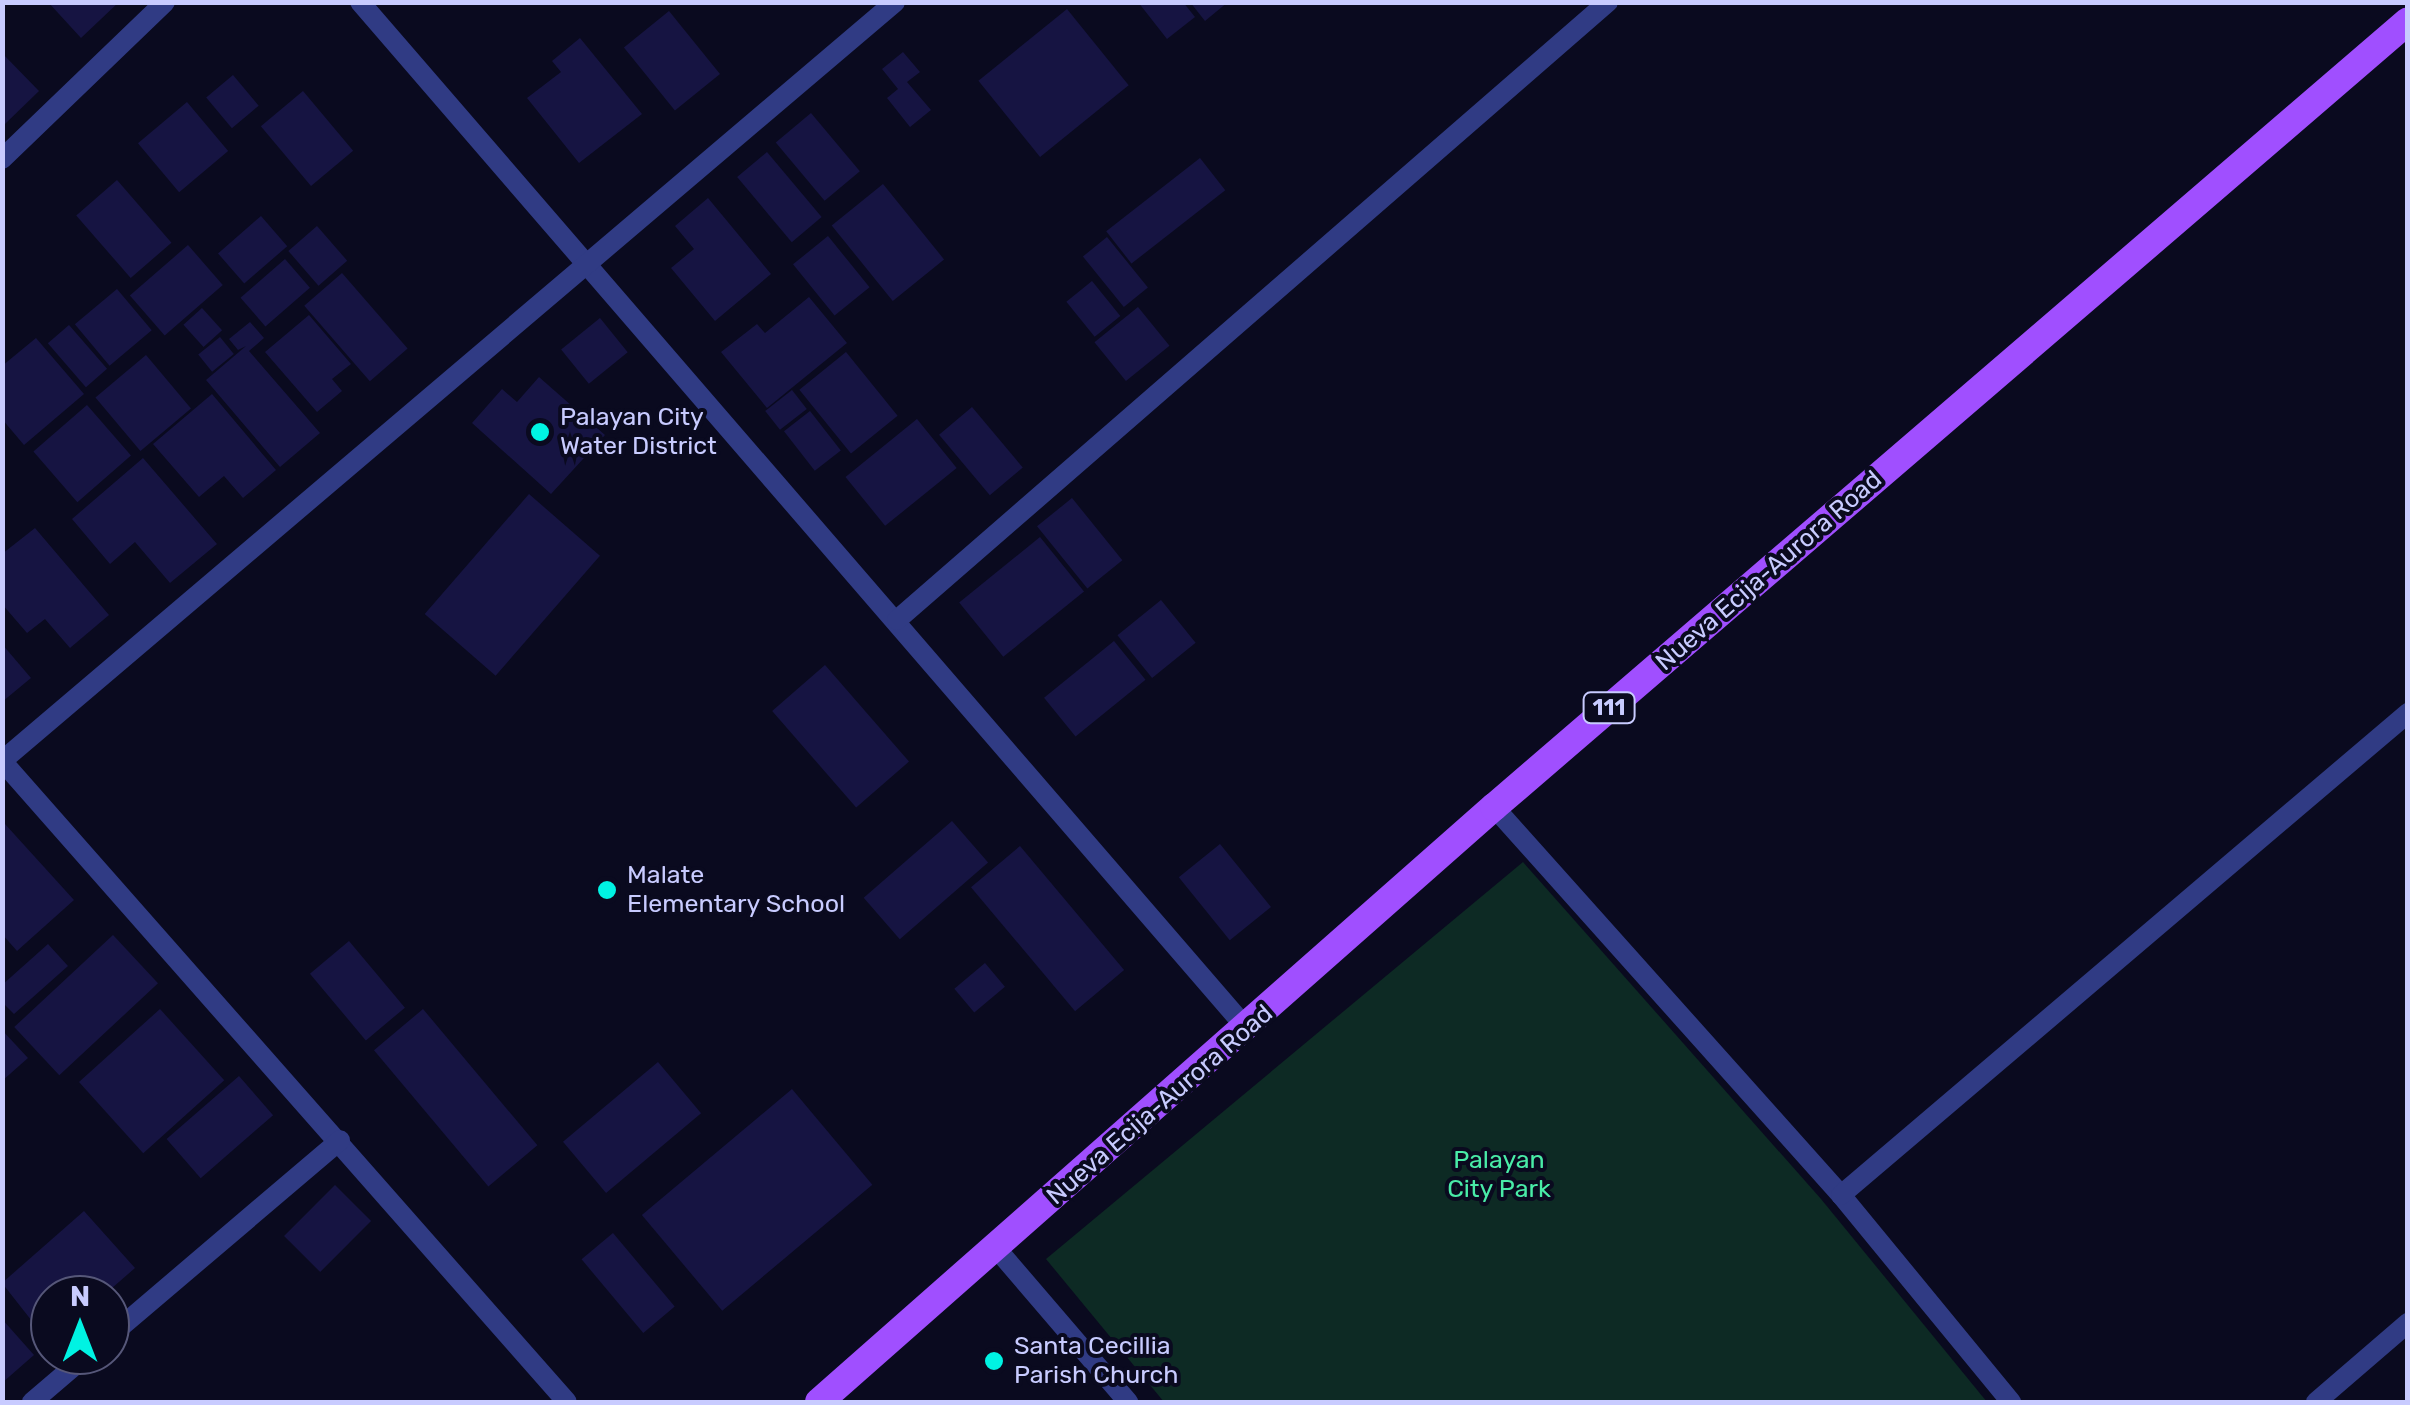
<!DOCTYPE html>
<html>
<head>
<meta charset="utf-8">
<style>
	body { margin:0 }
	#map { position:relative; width:2410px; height:1405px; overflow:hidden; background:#0a0a1f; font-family:Rubik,sans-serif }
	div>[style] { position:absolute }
	.green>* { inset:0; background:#0d2a24 }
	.building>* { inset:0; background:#161442; transform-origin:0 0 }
	.minor>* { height:20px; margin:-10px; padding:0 10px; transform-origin:10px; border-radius:10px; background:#303b84 }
	.tertiary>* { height:20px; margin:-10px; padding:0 10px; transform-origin:10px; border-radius:10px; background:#303b84 }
	.primary>* { height:28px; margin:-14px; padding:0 14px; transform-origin:14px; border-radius:14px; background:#a04fff }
	.dots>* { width:28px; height:28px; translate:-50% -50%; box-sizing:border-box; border:5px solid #0a0a1f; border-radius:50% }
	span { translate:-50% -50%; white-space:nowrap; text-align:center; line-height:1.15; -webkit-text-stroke:8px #0a0a1f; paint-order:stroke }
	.shield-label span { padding:2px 8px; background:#0a0a1f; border:2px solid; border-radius:8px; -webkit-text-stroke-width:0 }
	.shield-label { font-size:22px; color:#c8cbff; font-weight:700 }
	.poi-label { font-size:25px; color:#c8cbff }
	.left { translate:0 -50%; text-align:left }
	.street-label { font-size:25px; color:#c8cbff }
	.park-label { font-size:25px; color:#49eba7 }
	.frame { position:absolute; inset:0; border:5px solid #c8cbff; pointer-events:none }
	.north { position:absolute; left:30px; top:1275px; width:100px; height:100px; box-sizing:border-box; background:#0a0a1f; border:2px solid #565779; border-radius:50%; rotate:0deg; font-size:28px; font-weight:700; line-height:40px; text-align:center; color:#c8cbff }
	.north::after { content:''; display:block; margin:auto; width:35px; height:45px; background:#00f3e3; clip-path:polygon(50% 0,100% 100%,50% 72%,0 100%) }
</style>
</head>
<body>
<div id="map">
	<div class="green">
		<i style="clip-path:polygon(1523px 862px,1821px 1199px,1987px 1402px,1164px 1402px,1046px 1259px)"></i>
	</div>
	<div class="building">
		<i style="clip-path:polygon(48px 2px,119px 2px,81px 38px)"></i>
		<i style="clip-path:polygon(1138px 2px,1183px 2px,1195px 17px,1167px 39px)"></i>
		<i style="clip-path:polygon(1190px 2px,1228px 2px,1205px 21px)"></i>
		<i style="left:1067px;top:9px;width:98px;height:114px;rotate:51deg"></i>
		<i style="left:669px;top:11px;width:81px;height:58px;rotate:51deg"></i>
		<i style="clip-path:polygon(580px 38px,642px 114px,579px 163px,527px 98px,561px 72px,552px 61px)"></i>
		<i style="clip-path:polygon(903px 52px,920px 72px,907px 82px,931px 110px,910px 127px,887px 98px,898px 89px,882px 69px)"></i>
		<i style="clip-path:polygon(2px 53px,39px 91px,5px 124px,2px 121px)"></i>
		<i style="left:233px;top:75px;width:40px;height:35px;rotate:50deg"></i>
		<i style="left:303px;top:91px;width:78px;height:55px;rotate:50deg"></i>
		<i style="left:187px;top:102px;width:64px;height:64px;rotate:50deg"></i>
		<i style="left:811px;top:113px;width:76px;height:46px;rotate:50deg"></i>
		<i style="left:767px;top:152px;width:85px;height:39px;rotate:50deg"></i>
		<i style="left:1200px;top:158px;width:41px;height:119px;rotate:52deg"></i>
		<i style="left:117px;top:180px;width:83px;height:54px;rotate:49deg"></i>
		<i style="left:883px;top:184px;width:97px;height:66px;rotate:51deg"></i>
		<i style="clip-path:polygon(708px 198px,771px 274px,715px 321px,671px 268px,694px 249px,675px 226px)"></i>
		<i style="left:261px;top:216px;width:40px;height:57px;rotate:49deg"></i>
		<i style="left:317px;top:226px;width:46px;height:38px;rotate:49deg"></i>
		<i style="left:828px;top:236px;width:66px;height:45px;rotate:51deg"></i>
		<i style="left:1107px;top:237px;width:65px;height:31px;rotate:51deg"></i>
		<i style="left:188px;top:245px;width:53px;height:77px;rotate:49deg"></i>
		<i style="left:285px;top:259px;width:38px;height:59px;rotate:49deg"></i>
		<i style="left:342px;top:273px;width:100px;height:50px;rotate:49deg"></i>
		<i style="left:1092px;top:281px;width:45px;height:33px;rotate:51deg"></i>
		<i style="left:117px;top:289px;width:54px;height:55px;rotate:50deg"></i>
		<i style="clip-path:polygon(809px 297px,847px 343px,767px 408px,721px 352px,757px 324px,765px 333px)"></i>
		<i style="left:1138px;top:307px;width:50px;height:56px;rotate:51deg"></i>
		<i style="left:202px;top:308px;width:30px;height:25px;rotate:48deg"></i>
		<i style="clip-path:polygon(309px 315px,351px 364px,332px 379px,342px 391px,317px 412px,265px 352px)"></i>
		<i style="left:600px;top:318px;width:44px;height:50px;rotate:51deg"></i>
		<i style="clip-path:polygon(250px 322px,264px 338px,249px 351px,320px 433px,280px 467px,206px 380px,246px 346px,238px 350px,229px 339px)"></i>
		<i style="left:69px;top:325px;width:58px;height:28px;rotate:49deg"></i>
		<i style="left:220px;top:337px;width:22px;height:28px;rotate:51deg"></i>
		<i style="clip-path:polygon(36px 338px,84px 394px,24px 445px,2px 419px,2px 366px)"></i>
		<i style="left:846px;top:352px;width:82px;height:60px;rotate:51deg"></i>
		<i style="left:146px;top:355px;width:70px;height:66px;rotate:50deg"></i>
		<i style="clip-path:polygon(539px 377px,605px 435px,551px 494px,472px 423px,502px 389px,517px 402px)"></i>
		<i style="left:792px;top:390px;width:24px;height:34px;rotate:52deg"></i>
		<i style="clip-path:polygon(212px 394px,276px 470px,243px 498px,224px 476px,199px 497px,153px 444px)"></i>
		<i style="left:87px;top:405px;width:67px;height:71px;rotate:49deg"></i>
		<i style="left:972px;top:407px;width:79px;height:43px;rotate:50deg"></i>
		<i style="left:810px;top:411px;width:50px;height:33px;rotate:52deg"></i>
		<i style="left:917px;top:419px;width:63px;height:92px;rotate:51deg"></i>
		<i style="clip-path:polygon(143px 458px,217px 544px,170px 583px,135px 542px,110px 564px,72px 519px)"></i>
		<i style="left:529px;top:494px;width:94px;height:159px;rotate:41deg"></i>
		<i style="left:1072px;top:498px;width:80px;height:45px;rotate:51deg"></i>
		<i style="clip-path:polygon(35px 528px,109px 615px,70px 648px,45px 619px,27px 633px,2px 604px,2px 554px)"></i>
		<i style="left:1040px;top:537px;width:70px;height:104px;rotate:51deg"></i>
		<i style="left:1161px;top:600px;width:55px;height:56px;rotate:51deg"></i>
		<i style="left:1114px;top:641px;width:50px;height:90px;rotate:51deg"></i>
		<i style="clip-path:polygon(2px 644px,31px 678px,2px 702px)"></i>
		<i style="left:825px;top:665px;width:128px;height:70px;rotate:49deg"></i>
		<i style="left:952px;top:821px;width:55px;height:117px;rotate:49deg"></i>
		<i style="clip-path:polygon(5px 824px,74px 900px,17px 951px,2px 934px)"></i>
		<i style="left:1220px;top:844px;width:81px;height:53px;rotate:51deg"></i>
		<i style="left:1020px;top:846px;width:162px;height:64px;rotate:50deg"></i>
		<i style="left:113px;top:935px;width:66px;height:135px;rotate:47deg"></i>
		<i style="left:349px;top:941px;width:87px;height:51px;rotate:50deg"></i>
		<i style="clip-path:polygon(48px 944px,68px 966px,14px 1014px,2px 1002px,2px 985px)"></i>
		<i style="left:985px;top:963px;width:31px;height:40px;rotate:50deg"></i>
		<i style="left:160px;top:1009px;width:96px;height:109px;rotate:48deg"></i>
		<i style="left:423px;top:1009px;width:178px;height:64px;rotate:50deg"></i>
		<i style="clip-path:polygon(2px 1030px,28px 1058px,2px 1081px)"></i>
		<i style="left:658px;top:1062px;width:67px;height:124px;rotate:50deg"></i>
		<i style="left:239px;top:1076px;width:52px;height:96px;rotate:49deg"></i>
		<i style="left:792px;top:1089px;width:125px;height:196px;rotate:50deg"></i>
		<i style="left:335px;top:1185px;width:51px;height:72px;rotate:45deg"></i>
		<i style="clip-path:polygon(84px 1211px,135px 1268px,104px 1295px,50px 1295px,50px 1344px,2px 1283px)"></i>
		<i style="left:613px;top:1233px;width:96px;height:41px;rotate:50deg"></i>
		<i style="clip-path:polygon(2px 1319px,34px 1355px,2px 1383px)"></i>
	</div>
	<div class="minor">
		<i style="left:360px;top:2px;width:1357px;rotate:49.18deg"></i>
		<i style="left:2px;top:159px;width:226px;rotate:-43.9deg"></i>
		<i style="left:897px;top:620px;width:942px;rotate:-41deg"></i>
		<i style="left:2px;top:761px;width:854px;rotate:48.61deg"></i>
		<i style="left:1494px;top:807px;width:521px;rotate:48.19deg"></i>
		<i style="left:1841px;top:1195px;width:268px;rotate:50.6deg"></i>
		<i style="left:1841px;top:1195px;width:744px;rotate:-40.37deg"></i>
		<i style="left:996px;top:1248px;width:203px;rotate:49.4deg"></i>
		<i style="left:110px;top:1336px;width:302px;rotate:-40.4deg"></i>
		<i style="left:32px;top:1402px;width:72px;rotate:-40.5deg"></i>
	</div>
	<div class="tertiary">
		<i style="left:2px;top:761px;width:1172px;rotate:-40.36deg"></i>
		<i style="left:2316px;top:1402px;width:121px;rotate:-40.7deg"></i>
	</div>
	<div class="primary">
		<i style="left:819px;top:1402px;width:900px;rotate:-41.4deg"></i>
		<i style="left:1494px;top:807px;width:1205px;rotate:-40.69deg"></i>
	</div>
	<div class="dots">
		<i style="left:540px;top:432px;background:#00f3e3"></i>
		<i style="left:607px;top:890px;background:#00f3e3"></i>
		<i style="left:994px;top:1361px;background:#00f3e3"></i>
	</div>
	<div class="shield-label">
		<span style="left:1609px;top:708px">111</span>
	</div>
	<div class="poi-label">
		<span class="left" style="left:560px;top:432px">Palayan City<br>Water District</span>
		<span class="left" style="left:627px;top:890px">Malate<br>Elementary School</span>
		<span class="left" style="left:1014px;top:1361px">Santa Cecillia<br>Parish Church</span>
	</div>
	<div class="street-label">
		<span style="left:1769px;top:571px;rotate:-41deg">Nueva Ecija-Aurora Road</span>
		<span style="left:1160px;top:1105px;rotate:-41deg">Nueva Ecija-Aurora Road</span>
	</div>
	<div class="park-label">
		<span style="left:1499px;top:1175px">Palayan<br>City Park</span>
	</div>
	<div class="frame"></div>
	<div class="north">N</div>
</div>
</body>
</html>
